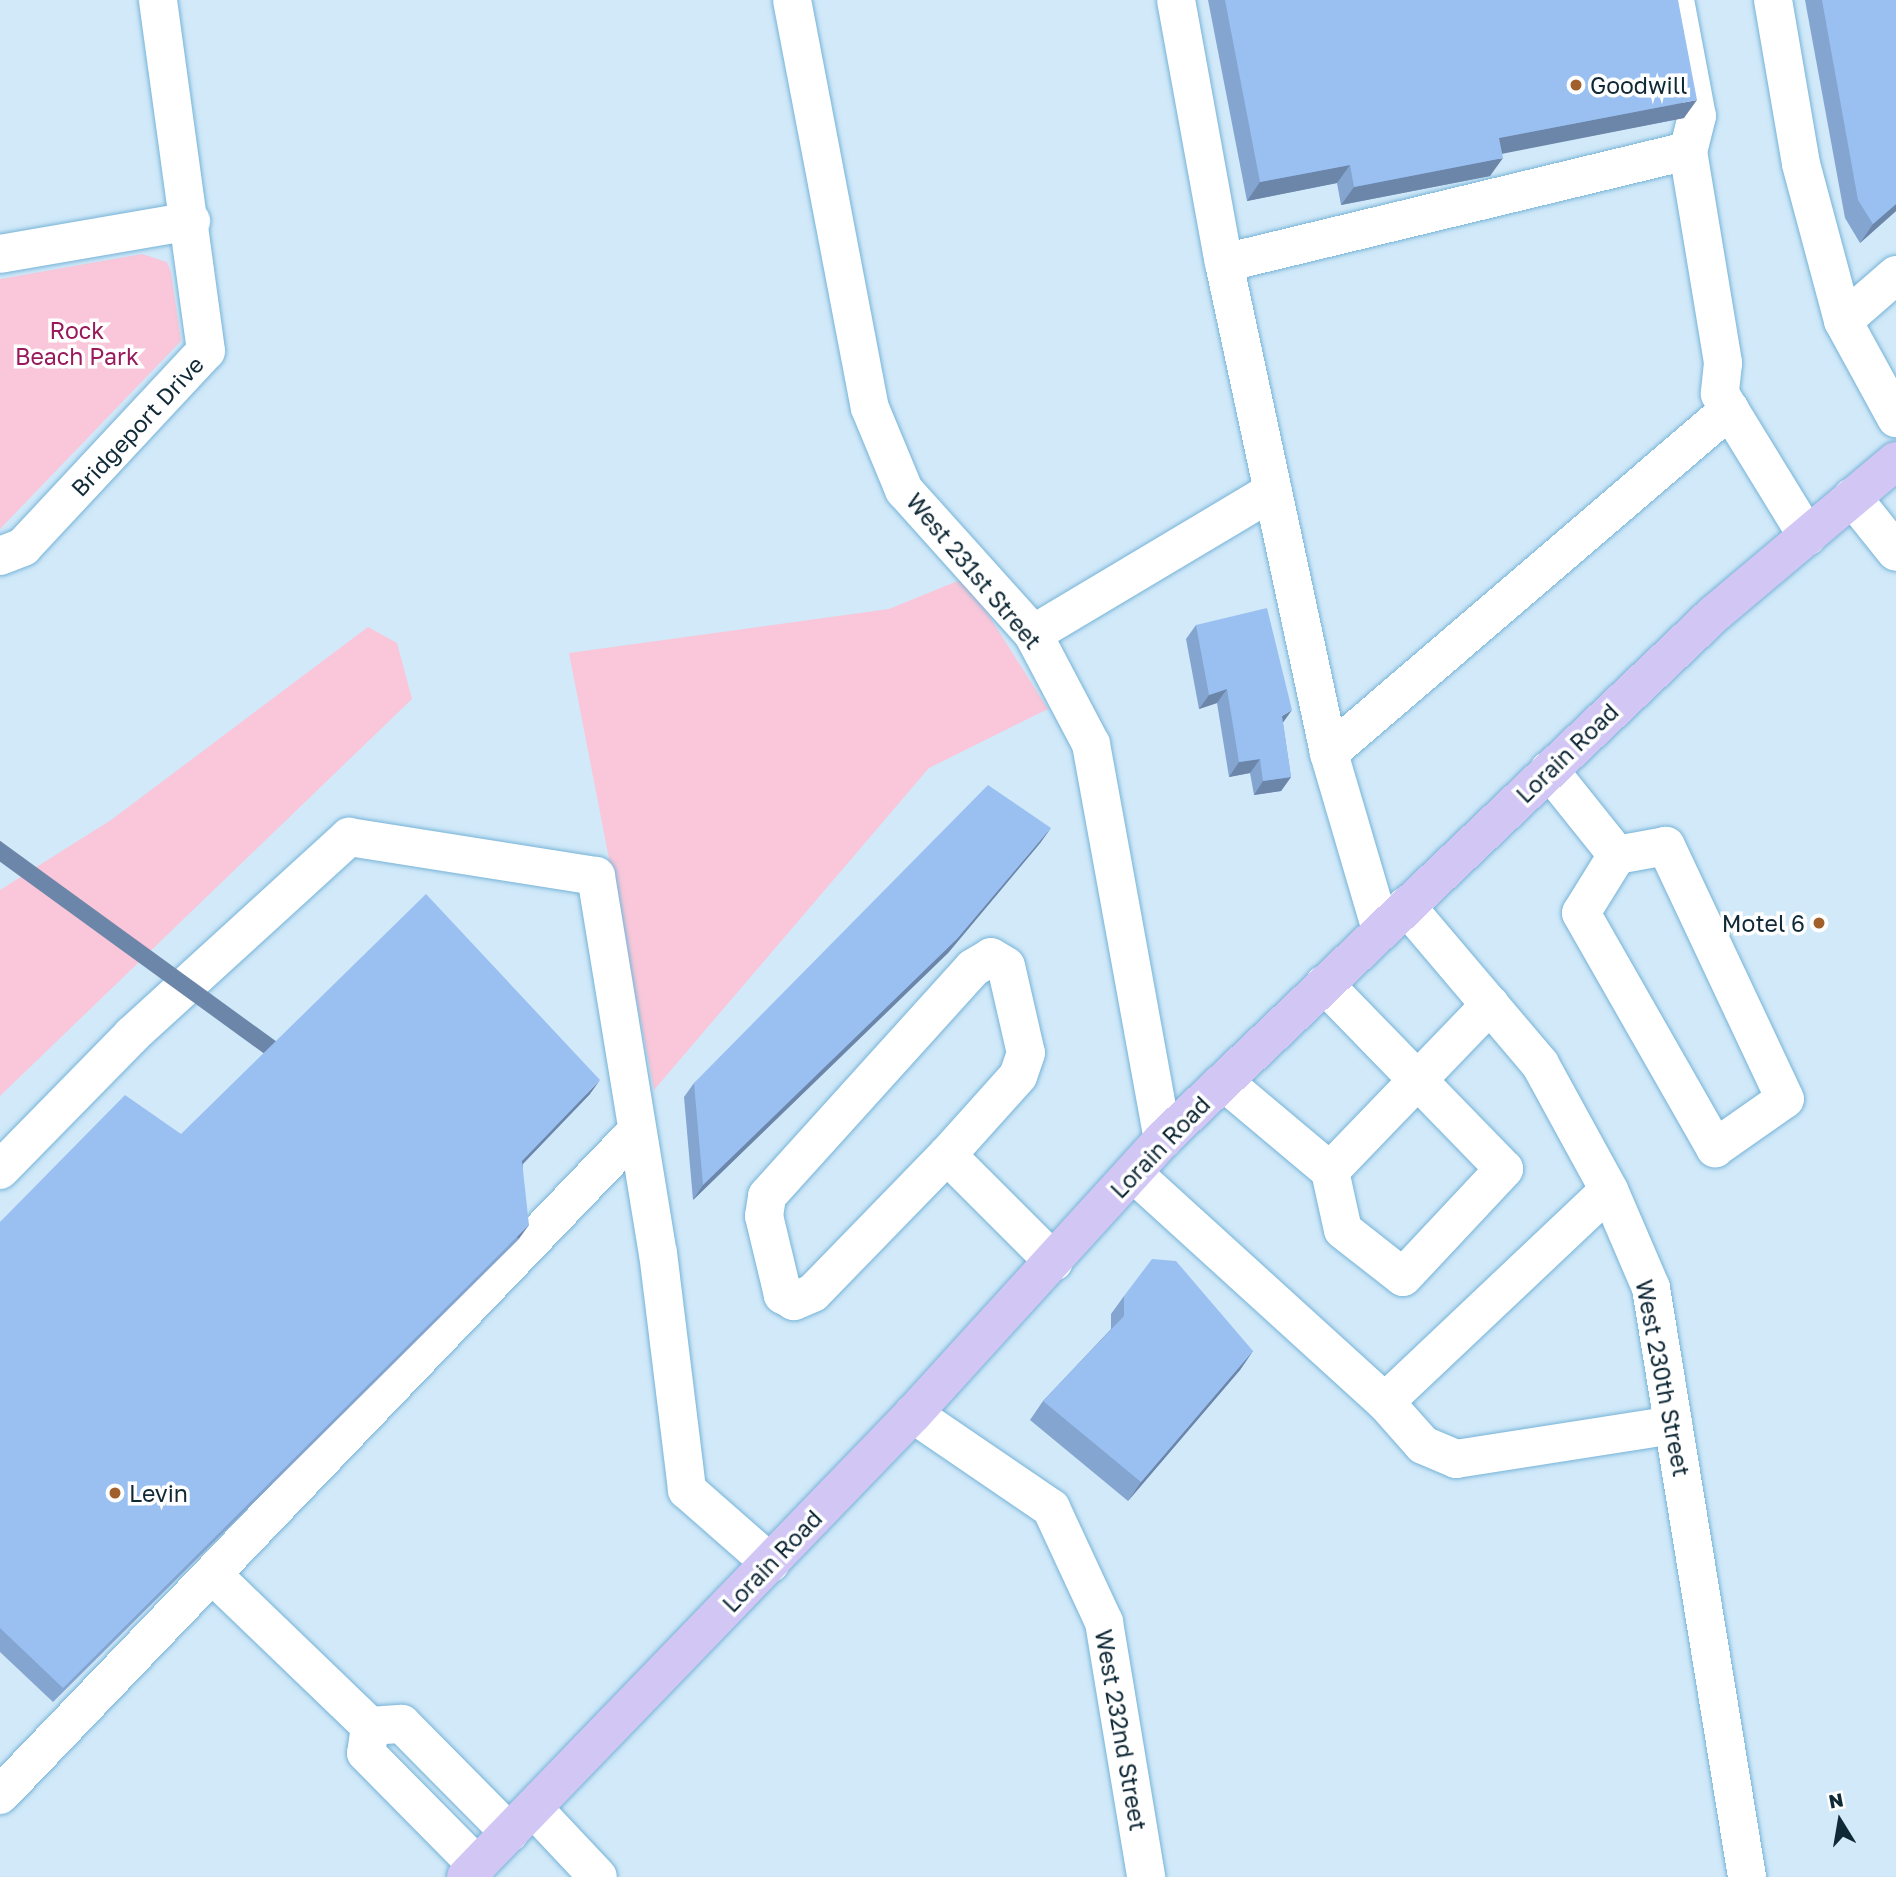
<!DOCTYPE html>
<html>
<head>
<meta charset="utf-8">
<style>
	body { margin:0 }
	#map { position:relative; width:1896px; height:1877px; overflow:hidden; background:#d1e9f9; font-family:"Golos Text",sans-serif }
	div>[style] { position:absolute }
	.green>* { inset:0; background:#f9c7d9 }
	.roads { filter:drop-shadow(0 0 2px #76b3d7) drop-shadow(0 0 2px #76b3d7) }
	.minor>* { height:38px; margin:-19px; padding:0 19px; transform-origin:19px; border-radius:19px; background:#fff }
	.major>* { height:38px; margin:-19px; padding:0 19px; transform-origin:19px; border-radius:19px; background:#d2c7f4 }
	.wall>* { inset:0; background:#84a5d0 }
	.shaded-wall>* { inset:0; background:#6c86a9; transform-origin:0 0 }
	.building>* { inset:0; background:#9ac0f2 }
	.dots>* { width:19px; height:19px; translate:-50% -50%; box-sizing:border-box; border:4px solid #fff; border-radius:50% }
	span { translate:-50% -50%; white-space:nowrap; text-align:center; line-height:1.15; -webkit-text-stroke:7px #fff; paint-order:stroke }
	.poi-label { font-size:23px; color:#102937 }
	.left { translate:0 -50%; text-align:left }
	.right { translate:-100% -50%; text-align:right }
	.park-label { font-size:23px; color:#981a5b }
	.street-label { font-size:23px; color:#102937 }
	.north { position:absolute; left:1805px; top:1786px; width:70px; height:70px; -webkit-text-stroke:5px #fff; paint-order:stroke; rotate:349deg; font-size:19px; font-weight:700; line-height:28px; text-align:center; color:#102937 }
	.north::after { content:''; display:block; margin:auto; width:24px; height:32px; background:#102937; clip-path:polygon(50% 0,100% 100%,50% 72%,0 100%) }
</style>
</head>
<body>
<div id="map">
	<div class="green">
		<i style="clip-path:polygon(142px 254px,167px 262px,171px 272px,181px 341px,0 529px,0 279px)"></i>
		<i style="clip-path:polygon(965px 578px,1048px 709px,929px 768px,654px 1090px,569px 653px,889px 609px)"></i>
		<i style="clip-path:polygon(368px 627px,397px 643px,412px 699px,0 1096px,0 890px,111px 820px)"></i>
	</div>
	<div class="roads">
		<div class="minor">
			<i style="left:792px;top:0;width:415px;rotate:79.2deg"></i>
			<i style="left:870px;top:408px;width:89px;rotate:67.5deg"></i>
			<i style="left:904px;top:490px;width:193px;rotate:48.1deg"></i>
			<i style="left:1033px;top:634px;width:124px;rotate:62.2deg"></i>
			<i style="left:1091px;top:744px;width:402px;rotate:79.7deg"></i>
			<i style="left:1176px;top:0;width:267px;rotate:79.7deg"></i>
			<i style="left:1675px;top:0;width:118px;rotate:79.3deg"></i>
			<i style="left:1697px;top:116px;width:36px;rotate:104deg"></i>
			<i style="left:1773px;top:0;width:166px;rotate:80.3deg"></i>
			<i style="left:1801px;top:164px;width:163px;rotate:75deg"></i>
			<i style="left:0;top:254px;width:194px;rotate:-9.8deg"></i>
			<i style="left:1896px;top:275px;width:70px;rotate:139deg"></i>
			<i style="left:1843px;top:321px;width:111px;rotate:61.3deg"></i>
			<i style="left:1852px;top:497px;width:70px;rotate:51.3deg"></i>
			<i style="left:0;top:556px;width:25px;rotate:-21deg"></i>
			<i style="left:23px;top:547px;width:268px;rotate:-47deg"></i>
			<i style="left:206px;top:351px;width:354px;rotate:-97.8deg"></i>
			<i style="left:1033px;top:634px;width:279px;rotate:-30.8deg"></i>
			<i style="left:1329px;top:753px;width:528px;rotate:-40.62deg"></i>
			<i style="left:1549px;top:770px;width:109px;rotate:51.3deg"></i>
			<i style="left:1617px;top:855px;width:68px;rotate:121.8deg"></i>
			<i style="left:1581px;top:913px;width:271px;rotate:60.3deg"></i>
			<i style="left:1715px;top:1148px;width:85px;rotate:-35deg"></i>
			<i style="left:1785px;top:1099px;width:280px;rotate:-115.2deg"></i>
			<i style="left:1666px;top:846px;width:50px;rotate:169.6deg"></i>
			<i style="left:1406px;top:906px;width:207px;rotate:49.7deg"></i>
			<i style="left:1540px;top:1064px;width:144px;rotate:61.3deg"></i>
			<i style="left:1609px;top:1190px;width:107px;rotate:66.8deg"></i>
			<i style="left:1651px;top:1288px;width:597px;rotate:80.74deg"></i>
			<i style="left:1381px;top:930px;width:184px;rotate:-106.4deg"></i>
			<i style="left:1329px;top:753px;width:501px;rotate:-102.09deg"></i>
			<i style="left:1224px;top:263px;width:477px;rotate:-13.6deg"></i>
			<i style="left:1688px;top:151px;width:215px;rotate:80.6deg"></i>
			<i style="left:1723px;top:363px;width:31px;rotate:96deg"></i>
			<i style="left:1720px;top:394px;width:167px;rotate:58.5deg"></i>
			<i style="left:1224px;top:1082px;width:138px;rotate:40deg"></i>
			<i style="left:1330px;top:1171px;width:60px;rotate:77.6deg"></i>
			<i style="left:1343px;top:1230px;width:76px;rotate:38.1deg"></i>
			<i style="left:1403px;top:1277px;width:148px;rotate:-46.9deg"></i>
			<i style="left:1504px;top:1169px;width:258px;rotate:-134.2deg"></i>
			<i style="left:947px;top:1155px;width:192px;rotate:134.2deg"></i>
			<i style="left:813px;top:1293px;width:21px;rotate:157deg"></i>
			<i style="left:794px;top:1301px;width:13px;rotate:-151deg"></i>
			<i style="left:783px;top:1295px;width:81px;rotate:-103.5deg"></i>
			<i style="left:764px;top:1216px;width:20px;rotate:-81deg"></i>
			<i style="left:767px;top:1196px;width:307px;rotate:-47.9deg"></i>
			<i style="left:973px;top:968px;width:21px;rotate:-31deg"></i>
			<i style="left:991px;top:957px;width:17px;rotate:31deg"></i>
			<i style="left:1006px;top:966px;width:89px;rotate:77.1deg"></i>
			<i style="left:1026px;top:1053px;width:24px;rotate:109deg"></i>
			<i style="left:1018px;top:1076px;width:106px;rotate:131.9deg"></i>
			<i style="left:947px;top:1155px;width:151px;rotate:45deg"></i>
			<i style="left:0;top:1170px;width:189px;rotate:-45.6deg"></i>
			<i style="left:132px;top:1035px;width:294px;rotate:-42.4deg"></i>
			<i style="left:349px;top:837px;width:250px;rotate:9deg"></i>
			<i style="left:596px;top:876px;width:382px;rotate:80.7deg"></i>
			<i style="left:658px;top:1253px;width:239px;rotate:83deg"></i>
			<i style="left:687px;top:1490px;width:111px;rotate:41.3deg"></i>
			<i style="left:1330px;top:1171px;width:231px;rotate:-46.1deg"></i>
			<i style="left:1133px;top:1173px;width:341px;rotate:42.3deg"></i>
			<i style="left:1385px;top:1402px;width:57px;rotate:48.5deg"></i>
			<i style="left:1423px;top:1445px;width:36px;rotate:23deg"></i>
			<i style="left:1456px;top:1459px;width:220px;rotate:-8.9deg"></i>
			<i style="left:1385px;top:1402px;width:308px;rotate:-43.4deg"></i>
			<i style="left:913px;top:1414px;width:167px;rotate:34.3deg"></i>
			<i style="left:1051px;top:1508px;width:126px;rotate:65.1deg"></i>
			<i style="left:1104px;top:1622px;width:258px;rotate:80.6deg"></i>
			<i style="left:215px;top:1577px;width:215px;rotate:43.9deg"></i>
			<i style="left:370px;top:1726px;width:32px;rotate:-4deg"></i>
			<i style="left:402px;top:1724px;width:153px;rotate:45.3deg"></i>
			<i style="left:370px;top:1726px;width:27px;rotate:98deg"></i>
			<i style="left:366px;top:1753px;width:158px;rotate:45.3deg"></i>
			<i style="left:0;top:1795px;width:919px;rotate:-46.19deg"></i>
			<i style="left:534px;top:1809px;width:93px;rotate:46.7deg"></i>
		</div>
		<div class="major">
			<i style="left:466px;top:1877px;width:644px;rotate:-46.01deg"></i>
			<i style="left:913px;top:1414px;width:372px;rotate:-47.7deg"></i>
			<i style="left:1163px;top:1139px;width:760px;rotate:-43.61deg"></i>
			<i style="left:1713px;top:615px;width:239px;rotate:-40.1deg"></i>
		</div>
	</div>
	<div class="wall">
		<i style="clip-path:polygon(1208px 0,1678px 0,1684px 118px,1502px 153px,1490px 176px,1341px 205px,1337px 183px,1247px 201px)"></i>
		<i style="clip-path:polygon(1805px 0,1896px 0,1896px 211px,1860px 243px,1845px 218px)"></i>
		<i style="clip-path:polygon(1196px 625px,1283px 723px,1291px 777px,1281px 791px,1254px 795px,1250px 773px,1229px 777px,1217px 703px,1199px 709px,1186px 639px)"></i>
		<i style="clip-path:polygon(1041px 842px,948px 953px,693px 1200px,684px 1097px,694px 1083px)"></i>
		<i style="clip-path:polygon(590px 1094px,523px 1164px,519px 1239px,53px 1702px,0 1652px,0 1222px,181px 1134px)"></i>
		<i style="clip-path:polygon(1124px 1296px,1253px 1351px,1240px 1370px,1128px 1501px,1030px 1420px,1043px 1401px,1111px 1329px,1111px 1314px)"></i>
	</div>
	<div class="shaded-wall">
		<i style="clip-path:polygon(1697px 100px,1684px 118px,1486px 157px,1499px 138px)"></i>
		<i style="clip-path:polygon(1503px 158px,1490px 176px,1341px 205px,1354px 187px)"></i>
		<i style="clip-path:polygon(1350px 165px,1337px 183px,1247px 201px,1260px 182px)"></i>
		<i style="clip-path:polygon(1896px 204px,1896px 211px,1860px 243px,1873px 224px)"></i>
		<i style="clip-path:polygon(1227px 689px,1217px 703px,1199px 709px,1209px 695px)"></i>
		<i style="clip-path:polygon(1292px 710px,1282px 724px,1282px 716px)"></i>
		<i style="clip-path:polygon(1260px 759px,1250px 773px,1229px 777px,1239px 762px)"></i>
		<i style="clip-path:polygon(1291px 777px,1281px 791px,1254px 795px,1263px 781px)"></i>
		<i style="clip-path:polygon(1051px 828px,1041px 842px,948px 953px,693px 1200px,703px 1185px)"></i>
		<i style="clip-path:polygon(600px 1080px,590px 1094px,512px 1175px,522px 1161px)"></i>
		<i style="left:529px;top:1225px;width:17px;height:657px;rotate:126deg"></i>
		<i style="clip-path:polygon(1253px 1351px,1240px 1370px,1128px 1501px,1141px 1482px)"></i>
	</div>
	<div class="building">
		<i style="clip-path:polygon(1225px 0,1678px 0,1697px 100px,1499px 138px,1503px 158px,1354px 187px,1350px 165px,1260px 182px)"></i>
		<i style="clip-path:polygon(1822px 0,1896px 0,1896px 204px,1873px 224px,1858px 200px)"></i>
		<i style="clip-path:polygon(1267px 608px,1292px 710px,1282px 716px,1291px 777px,1263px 781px,1260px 759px,1239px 762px,1227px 689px,1209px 695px,1196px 625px)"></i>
		<i style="clip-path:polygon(988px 785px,1051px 828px,957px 939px,703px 1185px,694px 1083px)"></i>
		<i style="clip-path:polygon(426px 894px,600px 1080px,522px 1161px,529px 1225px,63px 1688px,0 1628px,0 1222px,125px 1095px,181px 1134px)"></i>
		<i style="clip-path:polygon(1152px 1259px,1176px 1261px,1253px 1351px,1141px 1482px,1043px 1401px,1124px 1316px,1124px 1296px)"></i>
	</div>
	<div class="dots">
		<i style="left:1576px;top:85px;background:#a15f2c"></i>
		<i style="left:1819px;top:923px;background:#a15f2c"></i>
		<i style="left:115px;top:1493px;background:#a15f2c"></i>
	</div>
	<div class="poi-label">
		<span class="left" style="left:1590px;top:85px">Goodwill</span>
		<span class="right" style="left:1805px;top:923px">Motel 6</span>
		<span class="left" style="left:129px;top:1493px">Levin</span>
	</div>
	<div class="park-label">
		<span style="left:77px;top:343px">Rock<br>Beach Park</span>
	</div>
	<div class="street-label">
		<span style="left:137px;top:426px;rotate:-47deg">Bridgeport Drive</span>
		<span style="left:974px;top:571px;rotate:50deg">West 231st Street</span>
		<span style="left:1567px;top:753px;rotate:-44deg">Lorain Road</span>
		<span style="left:1160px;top:1147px;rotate:-46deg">Lorain Road</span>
		<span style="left:1663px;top:1378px;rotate:79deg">West 230th Street</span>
		<span style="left:772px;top:1561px;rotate:-46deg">Lorain Road</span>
		<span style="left:1121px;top:1730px;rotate:80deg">West 232nd Street</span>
	</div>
	<div class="north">N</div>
</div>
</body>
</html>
